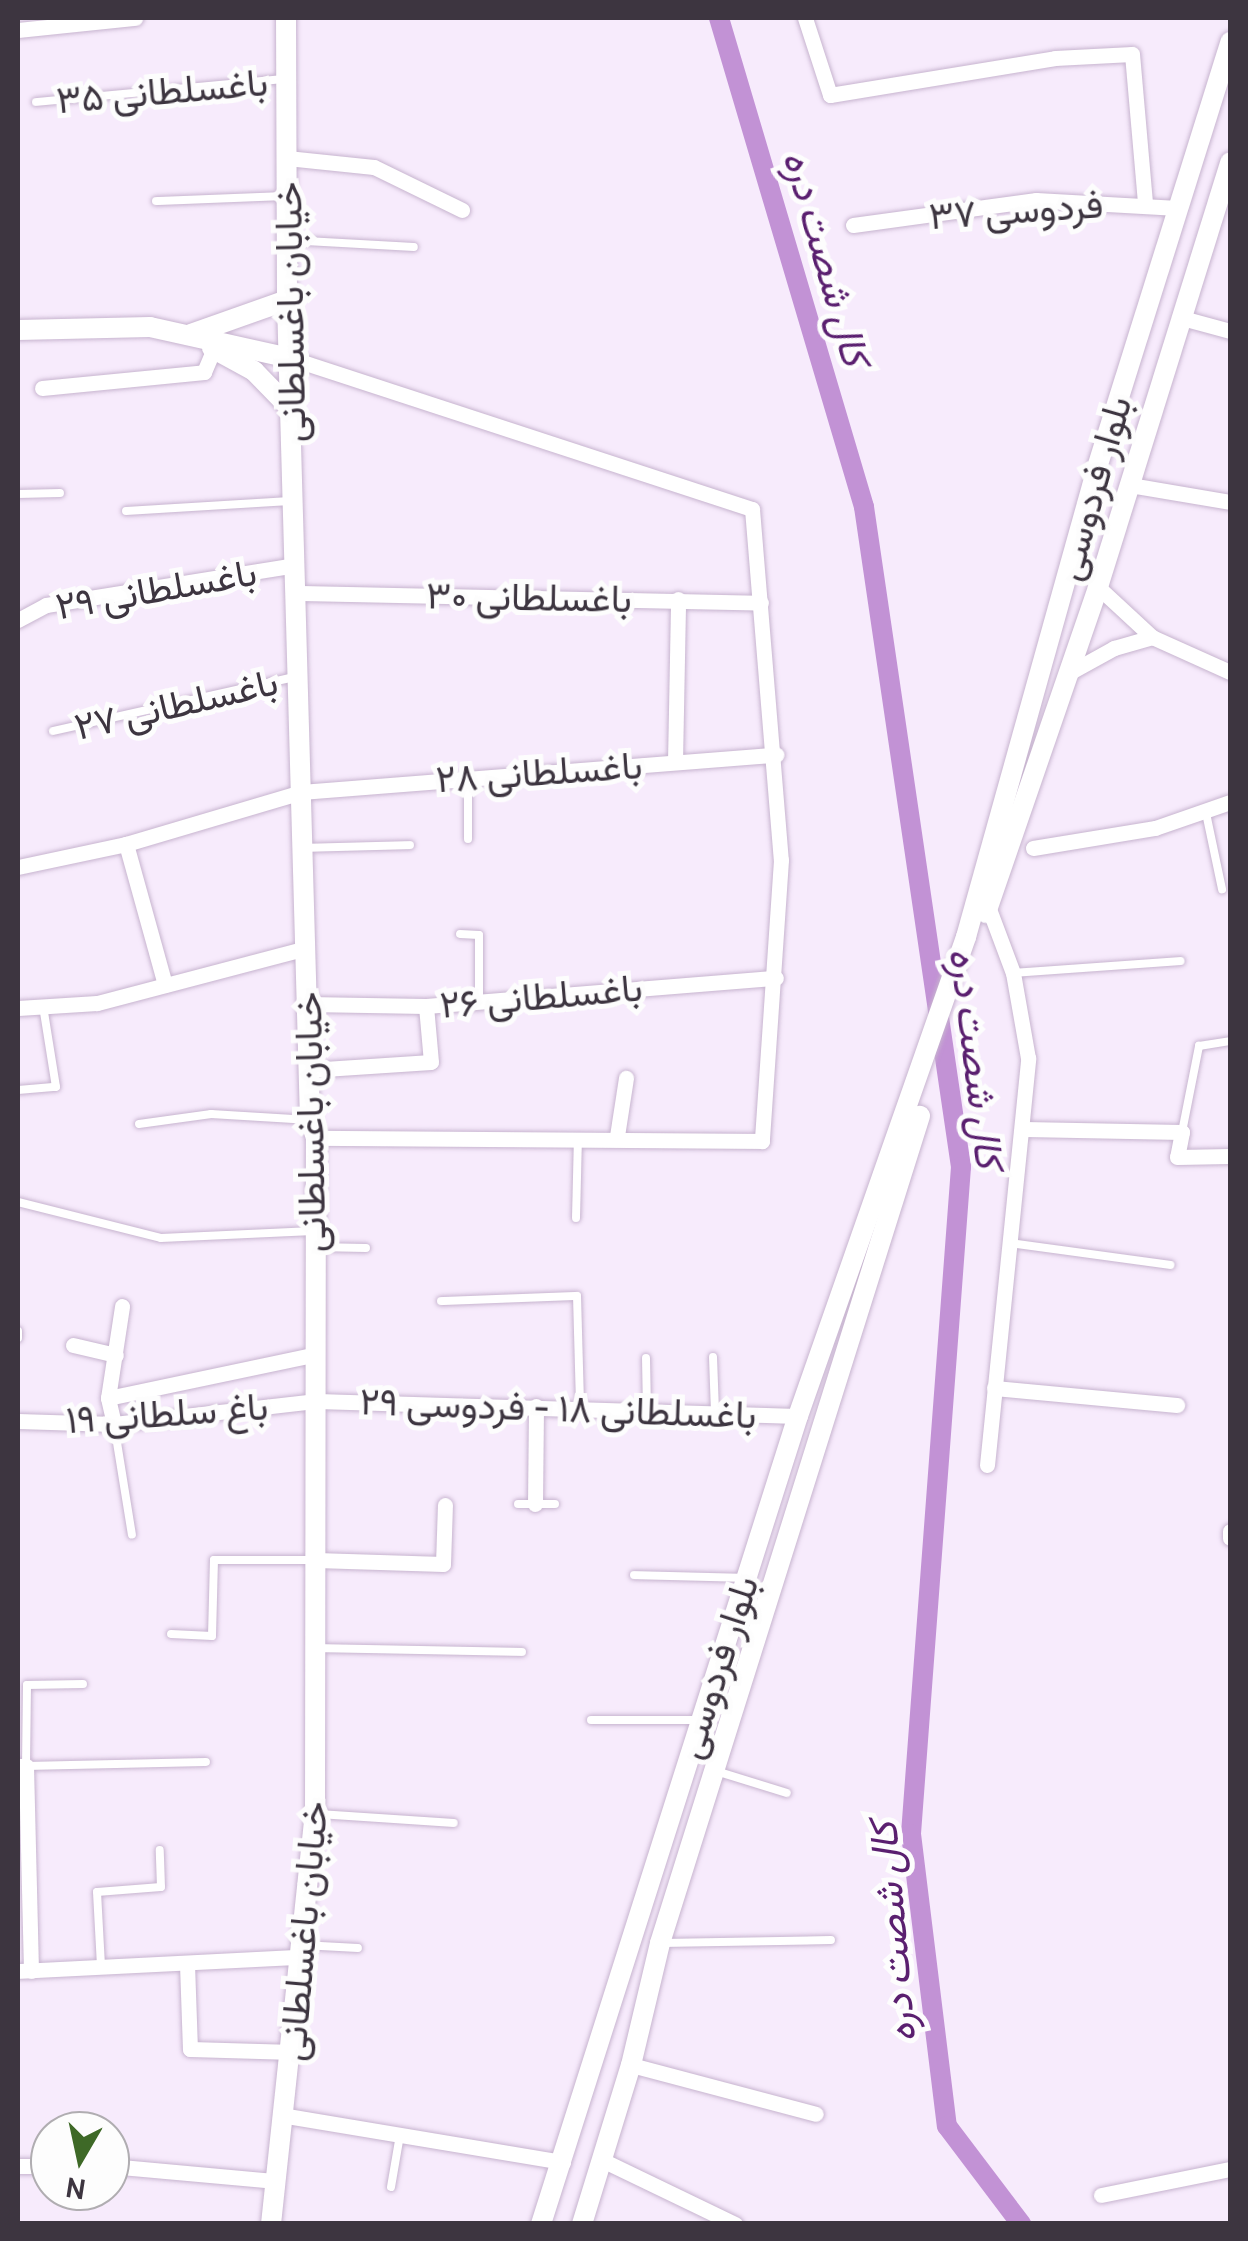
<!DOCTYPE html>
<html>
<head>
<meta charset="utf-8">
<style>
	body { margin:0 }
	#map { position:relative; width:1248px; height:2241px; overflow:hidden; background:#f7ebfc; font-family:Cabin,Vazirmatn,sans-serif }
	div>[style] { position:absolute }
	.canal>* { height:20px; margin:-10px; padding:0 10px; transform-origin:10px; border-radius:10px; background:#c292d5 }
	.roads { filter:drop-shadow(0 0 2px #c7b4cf) drop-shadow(0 0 2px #c7b4cf) }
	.lane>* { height:8px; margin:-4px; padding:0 4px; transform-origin:4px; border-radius:4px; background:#fff }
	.street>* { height:15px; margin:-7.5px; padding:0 7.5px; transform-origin:7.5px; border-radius:7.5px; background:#fff }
	.secondary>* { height:20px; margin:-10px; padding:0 10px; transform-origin:10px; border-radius:10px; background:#fff }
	span { translate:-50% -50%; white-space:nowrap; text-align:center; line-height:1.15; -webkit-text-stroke:10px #fdfdfd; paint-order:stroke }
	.street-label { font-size:38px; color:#3d3540 }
	.water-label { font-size:40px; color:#5a1f6f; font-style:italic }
	.frame { position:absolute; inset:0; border:20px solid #3d3540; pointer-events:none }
	.north { position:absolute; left:30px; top:2111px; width:100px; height:100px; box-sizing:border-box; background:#fdfdfd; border:2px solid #b0adb1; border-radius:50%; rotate:189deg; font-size:28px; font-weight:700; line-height:40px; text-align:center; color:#3d3540 }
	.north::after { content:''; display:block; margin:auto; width:35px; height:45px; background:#3e6927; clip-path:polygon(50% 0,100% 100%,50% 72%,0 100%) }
</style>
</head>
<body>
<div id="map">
	<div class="canal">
		<i style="left:719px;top:18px;width:510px;rotate:73.48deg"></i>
		<i style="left:864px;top:507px;width:667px;rotate:81.64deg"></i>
		<i style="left:961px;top:1167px;width:669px;rotate:94.29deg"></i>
		<i style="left:911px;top:1834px;width:294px;rotate:83deg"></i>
		<i style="left:947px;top:2126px;width:123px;rotate:52.9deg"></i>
	</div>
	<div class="roads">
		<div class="lane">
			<i style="left:36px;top:102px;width:250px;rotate:-5.3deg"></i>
			<i style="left:156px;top:201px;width:131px;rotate:-2.2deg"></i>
			<i style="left:288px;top:240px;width:126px;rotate:3.2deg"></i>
			<i style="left:18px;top:494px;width:42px;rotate:-1.4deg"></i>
			<i style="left:126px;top:511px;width:164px;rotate:-3.5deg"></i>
			<i style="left:53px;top:731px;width:248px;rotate:-12.6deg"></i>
			<i style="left:1206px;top:813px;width:78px;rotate:78.1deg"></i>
			<i style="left:468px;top:839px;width:61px;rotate:-90deg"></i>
			<i style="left:304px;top:848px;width:106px;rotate:-1.6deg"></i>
			<i style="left:460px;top:934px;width:19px;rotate:3deg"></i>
			<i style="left:479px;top:935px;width:66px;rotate:90deg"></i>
			<i style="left:1013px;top:973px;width:168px;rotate:-4.1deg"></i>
			<i style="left:18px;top:1090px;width:38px;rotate:-5deg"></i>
			<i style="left:56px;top:1087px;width:82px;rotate:-99.1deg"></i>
			<i style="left:139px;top:1124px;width:73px;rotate:-7.9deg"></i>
			<i style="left:211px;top:1114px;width:99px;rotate:3.5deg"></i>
			<i style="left:1182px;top:1132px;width:88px;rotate:-78.8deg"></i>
			<i style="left:1199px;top:1046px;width:31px;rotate:-9deg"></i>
			<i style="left:18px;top:1202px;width:147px;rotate:14.1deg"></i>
			<i style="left:161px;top:1238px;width:152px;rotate:-2.6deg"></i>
			<i style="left:576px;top:1218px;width:80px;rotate:-88.6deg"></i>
			<i style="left:1010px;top:1243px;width:162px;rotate:7.8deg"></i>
			<i style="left:316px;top:1247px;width:50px;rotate:1.1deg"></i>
			<i style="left:441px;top:1301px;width:136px;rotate:-2.1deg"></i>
			<i style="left:577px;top:1296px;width:109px;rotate:88.4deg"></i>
			<i style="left:18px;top:1338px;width:7px;rotate:-90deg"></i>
			<i style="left:713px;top:1357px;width:54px;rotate:87.9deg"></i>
			<i style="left:646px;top:1358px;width:50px;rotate:88.9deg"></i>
			<i style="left:114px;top:1424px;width:112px;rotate:80.8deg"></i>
			<i style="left:518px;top:1504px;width:37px"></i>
			<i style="left:634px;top:1575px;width:111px;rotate:1.5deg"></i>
			<i style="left:171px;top:1634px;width:41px;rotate:2.8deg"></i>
			<i style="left:212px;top:1636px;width:76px;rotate:-88.5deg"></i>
			<i style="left:214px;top:1560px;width:97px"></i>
			<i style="left:317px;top:1648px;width:205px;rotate:1.1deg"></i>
			<i style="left:83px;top:1684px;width:56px;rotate:179deg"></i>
			<i style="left:27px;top:1685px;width:81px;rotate:90.7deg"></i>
			<i style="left:26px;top:1766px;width:180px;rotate:-1.3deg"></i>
			<i style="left:591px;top:1720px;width:109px"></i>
			<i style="left:716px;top:1771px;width:74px;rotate:17.2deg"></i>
			<i style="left:319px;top:1814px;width:135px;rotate:3.8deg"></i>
			<i style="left:661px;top:1943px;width:170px;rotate:-1deg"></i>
			<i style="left:302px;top:1945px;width:56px;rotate:3.1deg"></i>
			<i style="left:101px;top:1966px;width:74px;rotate:-93.1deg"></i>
			<i style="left:97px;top:1892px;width:64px;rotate:-4.5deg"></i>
			<i style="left:161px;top:1887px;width:37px;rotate:-92deg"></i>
			<i style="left:391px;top:2187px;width:53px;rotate:-80.2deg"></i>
		</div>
		<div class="street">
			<i style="left:805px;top:18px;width:81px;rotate:72deg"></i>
			<i style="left:830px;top:95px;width:228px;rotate:-9.3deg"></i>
			<i style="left:1055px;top:58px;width:77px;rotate:-3deg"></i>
			<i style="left:1132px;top:54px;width:150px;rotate:85deg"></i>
			<i style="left:18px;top:30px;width:118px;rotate:-5.9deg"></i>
			<i style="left:287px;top:158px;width:87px;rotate:5.9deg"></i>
			<i style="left:374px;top:167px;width:98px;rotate:26deg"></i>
			<i style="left:853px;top:225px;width:185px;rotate:-7.8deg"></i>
			<i style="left:1036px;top:200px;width:142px;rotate:3.2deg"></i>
			<i style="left:1182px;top:318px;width:50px;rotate:15.2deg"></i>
			<i style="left:290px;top:358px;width:486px;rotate:18.1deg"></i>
			<i style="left:752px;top:509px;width:352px;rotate:85.3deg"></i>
			<i style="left:781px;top:860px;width:282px;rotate:93.9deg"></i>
			<i style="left:762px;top:1141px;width:446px;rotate:-179.6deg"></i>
			<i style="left:42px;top:388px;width:163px;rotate:-5.6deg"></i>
			<i style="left:204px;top:372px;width:25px;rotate:-67deg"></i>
			<i style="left:1130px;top:485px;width:101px;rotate:9.6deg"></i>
			<i style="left:1098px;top:587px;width:74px;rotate:42.8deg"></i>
			<i style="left:1152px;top:637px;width:85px;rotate:24.2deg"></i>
			<i style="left:297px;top:593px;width:464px;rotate:1.2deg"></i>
			<i style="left:18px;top:620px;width:32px;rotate:-28deg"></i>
			<i style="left:46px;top:605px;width:253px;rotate:-9.1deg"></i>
			<i style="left:1067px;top:674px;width:54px;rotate:-29deg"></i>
			<i style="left:1114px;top:648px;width:40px;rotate:-16deg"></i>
			<i style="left:675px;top:762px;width:163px;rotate:-88.9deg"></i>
			<i style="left:126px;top:844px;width:146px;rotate:74.5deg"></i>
			<i style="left:1033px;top:848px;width:124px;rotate:-9.3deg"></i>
			<i style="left:1155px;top:828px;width:79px;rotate:-19.1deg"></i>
			<i style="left:18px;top:867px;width:110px;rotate:-12deg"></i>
			<i style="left:126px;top:844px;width:184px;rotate:-16.5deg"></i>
			<i style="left:302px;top:792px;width:476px;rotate:-4.5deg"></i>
			<i style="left:307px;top:1004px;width:119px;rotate:1deg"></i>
			<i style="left:426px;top:1006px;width:351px;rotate:-4.6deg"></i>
			<i style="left:18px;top:1008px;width:79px;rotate:-3.6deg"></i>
			<i style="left:97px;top:1003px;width:216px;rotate:-14.7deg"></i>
			<i style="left:309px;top:1070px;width:122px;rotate:-3.8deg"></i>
			<i style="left:431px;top:1062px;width:56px;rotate:-95.1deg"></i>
			<i style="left:1024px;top:1129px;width:158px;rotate:1.1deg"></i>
			<i style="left:1182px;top:1132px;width:25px;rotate:101deg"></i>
			<i style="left:1177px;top:1157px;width:53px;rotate:-1.1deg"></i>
			<i style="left:617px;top:1136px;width:59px;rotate:-81.2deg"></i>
			<i style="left:73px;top:1345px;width:44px;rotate:13.1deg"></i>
			<i style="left:994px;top:1388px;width:184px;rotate:5.3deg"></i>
			<i style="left:108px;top:1398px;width:213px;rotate:-11.9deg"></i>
			<i style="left:18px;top:1421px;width:96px;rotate:1.8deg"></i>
			<i style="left:114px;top:1424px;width:204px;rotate:-6.5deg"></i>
			<i style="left:317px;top:1401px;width:481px;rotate:1.8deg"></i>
			<i style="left:114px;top:1424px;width:27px;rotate:-103deg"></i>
			<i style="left:108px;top:1398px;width:93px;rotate:-81.3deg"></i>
			<i style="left:987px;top:1465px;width:409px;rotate:-84.2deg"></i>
			<i style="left:1028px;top:1058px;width:86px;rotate:-100deg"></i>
			<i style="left:1013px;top:973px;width:72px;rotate:-110.5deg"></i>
			<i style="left:535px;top:1504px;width:98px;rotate:-89.4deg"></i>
			<i style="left:1230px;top:1531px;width:7px;rotate:90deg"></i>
			<i style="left:316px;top:1560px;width:127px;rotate:1.8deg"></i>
			<i style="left:443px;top:1564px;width:59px;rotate:-88.1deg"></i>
			<i style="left:18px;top:1766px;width:8px"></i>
			<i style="left:26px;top:1766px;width:205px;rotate:88.6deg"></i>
			<i style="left:187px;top:1964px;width:85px;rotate:88deg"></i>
			<i style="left:190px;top:2049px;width:104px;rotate:1.7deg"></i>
			<i style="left:18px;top:1971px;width:280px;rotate:-2.9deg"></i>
			<i style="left:631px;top:2065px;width:191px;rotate:14.8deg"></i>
			<i style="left:287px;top:2116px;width:280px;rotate:9.5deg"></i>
			<i style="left:602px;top:2160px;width:148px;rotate:25.7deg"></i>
			<i style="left:18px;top:2166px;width:32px"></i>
			<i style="left:110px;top:2166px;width:167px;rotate:5.2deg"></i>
			<i style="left:1101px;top:2195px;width:132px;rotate:-11.4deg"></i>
		</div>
		<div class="secondary">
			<i style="left:18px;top:330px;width:132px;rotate:-1.3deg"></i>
			<i style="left:150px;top:327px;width:143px;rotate:12.5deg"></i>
			<i style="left:191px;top:334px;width:102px;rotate:-19.5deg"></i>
			<i style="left:212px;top:348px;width:48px;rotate:28.7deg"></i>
			<i style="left:254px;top:371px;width:54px;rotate:45.7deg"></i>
			<i style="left:986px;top:913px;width:345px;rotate:-71deg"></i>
			<i style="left:1098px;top:587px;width:445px;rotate:-72.7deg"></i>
			<i style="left:271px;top:2224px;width:412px;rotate:-83.9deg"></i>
			<i style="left:315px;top:1814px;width:676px;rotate:-89.92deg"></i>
			<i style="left:316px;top:1138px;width:19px;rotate:-108deg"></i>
			<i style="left:310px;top:1120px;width:820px;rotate:-91.61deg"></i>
			<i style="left:287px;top:300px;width:282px;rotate:-90.2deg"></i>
			<i style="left:541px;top:2224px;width:848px;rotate:-72.36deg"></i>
			<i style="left:798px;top:1416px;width:508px;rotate:-70.67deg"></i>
			<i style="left:966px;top:937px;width:481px;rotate:-74.4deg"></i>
			<i style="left:1095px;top:474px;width:453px;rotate:-72.6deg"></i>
			<i style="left:582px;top:2224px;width:166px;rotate:-72.9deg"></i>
			<i style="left:631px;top:2065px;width:125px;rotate:-76.6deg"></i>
			<i style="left:660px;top:1943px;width:867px;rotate:-72.55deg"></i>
		</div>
	</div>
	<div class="street-label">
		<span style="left:162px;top:91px;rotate:-5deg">باغسلطانی ۳۵</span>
		<span style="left:1016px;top:210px;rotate:-4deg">فردوسی ۳۷</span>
		<span style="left:290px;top:312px;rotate:-91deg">خیابان باغسلطانی</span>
		<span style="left:1093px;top:488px;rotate:-74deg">بلوار فردوسی</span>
		<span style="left:156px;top:589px;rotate:-10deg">باغسلطانی ۲۹</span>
		<span style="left:529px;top:597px;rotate:1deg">باغسلطانی ۳۰</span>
		<span style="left:176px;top:704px;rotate:-13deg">باغسلطانی ۲۷</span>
		<span style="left:539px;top:772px;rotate:-4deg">باغسلطانی ۲۸</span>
		<span style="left:541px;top:996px;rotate:-5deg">باغسلطانی ۲۶</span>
		<span style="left:310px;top:1122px;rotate:-91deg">خیابان باغسلطانی</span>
		<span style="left:558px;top:1408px;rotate:2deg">باغسلطانی ۱۸ - فردوسی ۲۹</span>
		<span style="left:167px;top:1413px;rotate:-4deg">باغ سلطانی ۱۹</span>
		<span style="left:717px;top:1667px;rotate:-72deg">بلوار فردوسی</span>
		<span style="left:303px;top:1931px;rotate:-85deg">خیابان باغسلطانی</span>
	</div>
	<div class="water-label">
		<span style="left:827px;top:258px;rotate:74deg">کال شصت دره</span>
		<span style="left:977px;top:1058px;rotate:83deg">کال شصت دره</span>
		<span style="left:892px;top:1932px;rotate:-95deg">کال شصت دره</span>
	</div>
	<div class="frame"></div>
	<div class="north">N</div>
</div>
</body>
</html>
